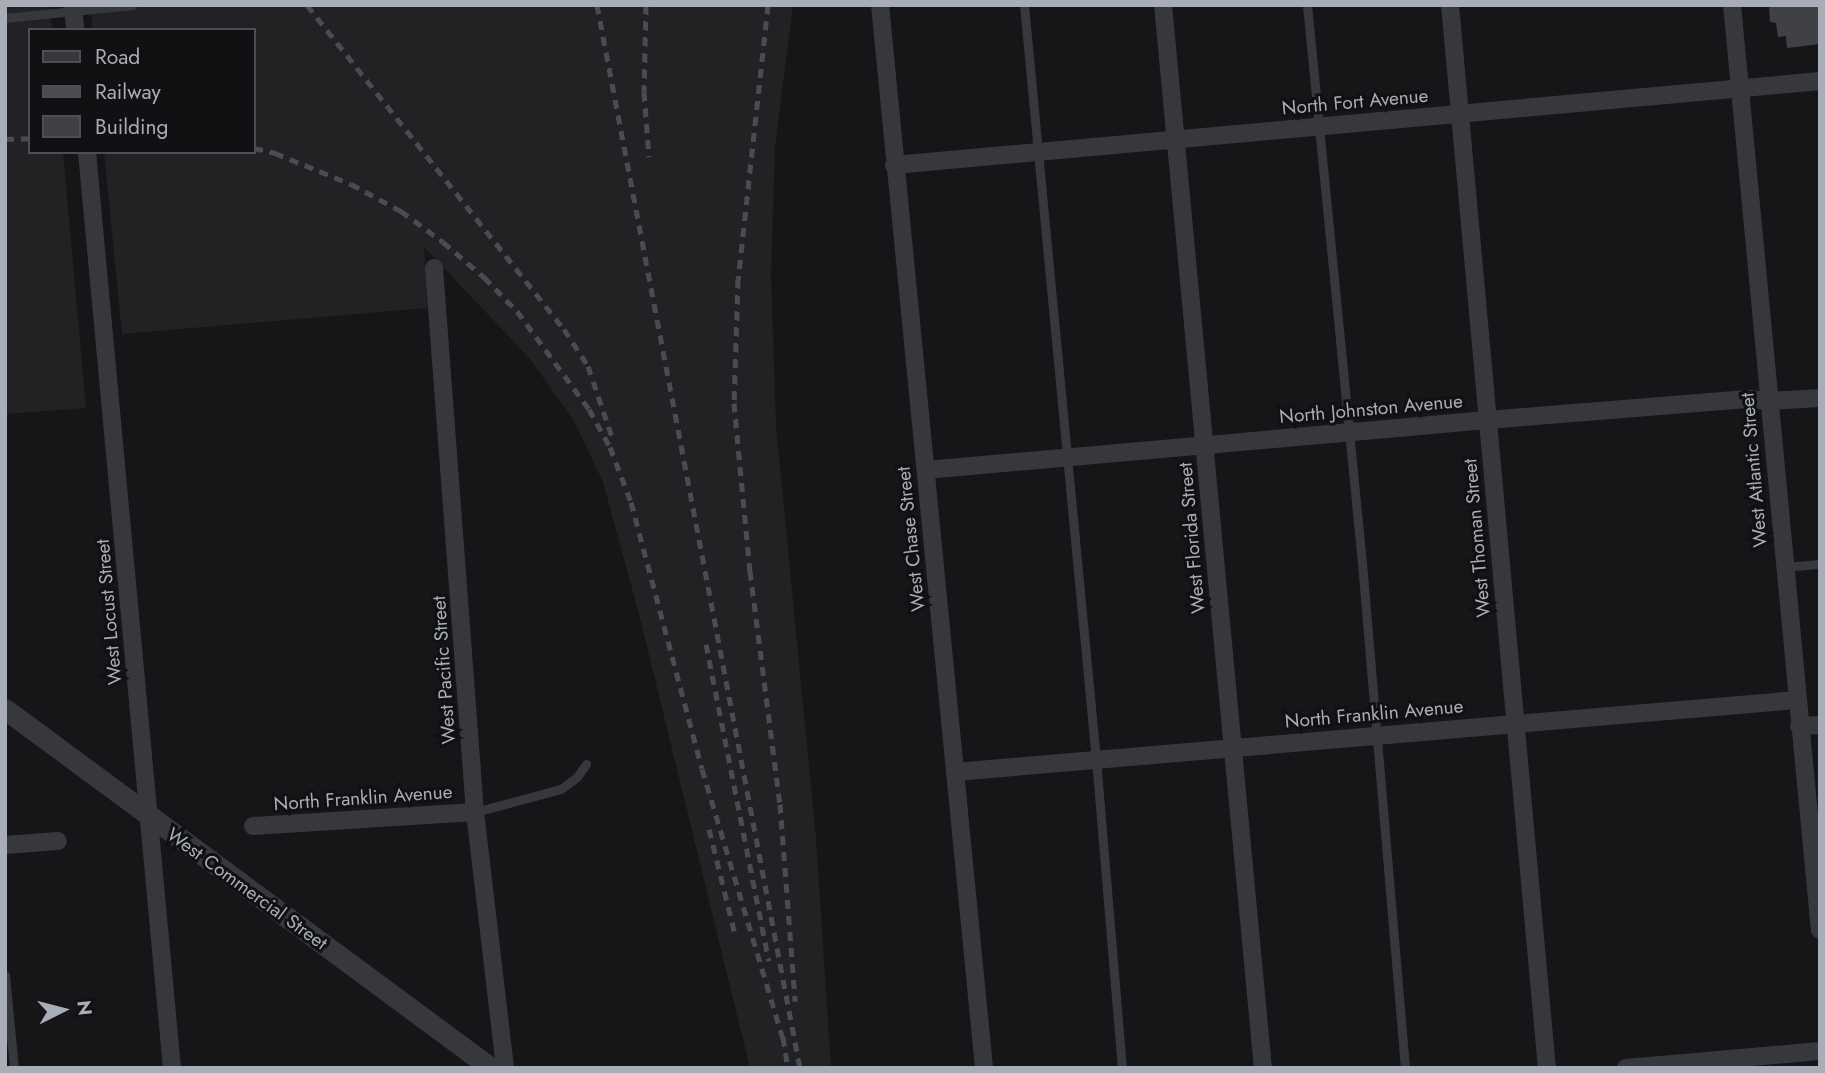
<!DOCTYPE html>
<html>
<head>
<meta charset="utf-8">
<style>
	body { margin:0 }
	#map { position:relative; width:1825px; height:1073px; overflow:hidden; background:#161618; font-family:Jost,sans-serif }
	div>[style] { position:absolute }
	.built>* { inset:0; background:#222225 }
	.building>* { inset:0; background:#404145 }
	.service>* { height:9px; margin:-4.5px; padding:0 4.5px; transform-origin:4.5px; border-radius:4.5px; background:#37383d }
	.minor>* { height:18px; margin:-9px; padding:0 9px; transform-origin:9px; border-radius:9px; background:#37383d }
	.tertiary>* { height:21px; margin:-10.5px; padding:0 10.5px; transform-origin:10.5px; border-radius:10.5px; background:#37383d }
	.rail>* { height:5px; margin-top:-2.5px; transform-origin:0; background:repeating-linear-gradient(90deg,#4a4c52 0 9px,transparent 0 16px) }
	span { translate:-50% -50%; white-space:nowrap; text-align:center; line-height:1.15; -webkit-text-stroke:6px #111113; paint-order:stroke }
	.street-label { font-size:19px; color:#a8adb8 }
	.frame { position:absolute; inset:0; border:7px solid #a8adb8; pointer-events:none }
	.legend { position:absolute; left:28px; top:28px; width:228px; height:126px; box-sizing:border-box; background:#111113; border:2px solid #4d4f55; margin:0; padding:9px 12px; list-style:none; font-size:21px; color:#a8adb8 }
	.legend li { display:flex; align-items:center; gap:14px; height:35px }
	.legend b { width:35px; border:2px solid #4d4f55 }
	.north { position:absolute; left:28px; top:975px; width:70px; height:70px; -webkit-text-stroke:5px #111113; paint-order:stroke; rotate:84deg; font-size:19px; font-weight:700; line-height:28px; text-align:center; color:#a8adb8 }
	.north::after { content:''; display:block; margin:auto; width:24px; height:32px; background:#a8adb8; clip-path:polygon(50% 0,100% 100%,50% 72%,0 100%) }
</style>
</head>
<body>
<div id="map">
	<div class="built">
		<i style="clip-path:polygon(5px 5px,50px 5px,52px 30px,30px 30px,30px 152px,63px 152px,86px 408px,5px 414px)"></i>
		<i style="clip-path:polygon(90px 5px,793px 5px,775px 147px,771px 274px,776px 426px,816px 838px,831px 1068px,750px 1068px,639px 614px,603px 482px,574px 421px,530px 359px,424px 247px,427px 308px,122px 334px,104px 152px,254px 152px,254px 30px,93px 30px)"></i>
	</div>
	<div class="building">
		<i style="clip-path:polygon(1769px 5px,1820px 5px,1820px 44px,1787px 48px,1786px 36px,1778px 37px,1776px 23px,1770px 22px)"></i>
	</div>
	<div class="service">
		<i style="left:1024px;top:5px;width:757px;rotate:84.55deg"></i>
		<i style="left:1096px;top:759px;width:310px;rotate:85.2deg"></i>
		<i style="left:1307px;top:5px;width:561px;rotate:84.37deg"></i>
		<i style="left:1362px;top:563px;width:507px;rotate:85.13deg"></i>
		<i style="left:5px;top:18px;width:128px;rotate:-5.8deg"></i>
		<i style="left:1784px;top:567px;width:36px;rotate:-5deg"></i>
		<i style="left:475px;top:812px;width:89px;rotate:-15deg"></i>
		<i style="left:561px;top:789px;width:20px;rotate:-37deg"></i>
		<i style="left:577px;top:777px;width:16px;rotate:-55deg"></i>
		<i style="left:5px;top:975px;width:93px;rotate:84.5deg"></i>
	</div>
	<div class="minor">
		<i style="left:73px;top:5px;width:25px;rotate:85deg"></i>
		<i style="left:880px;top:5px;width:1068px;rotate:84.41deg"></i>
		<i style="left:1163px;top:5px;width:1068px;rotate:84.63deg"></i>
		<i style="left:1450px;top:5px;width:1067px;rotate:84.79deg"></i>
		<i style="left:1732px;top:5px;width:929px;rotate:84.57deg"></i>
		<i style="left:87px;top:152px;width:920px;rotate:84.7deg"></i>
		<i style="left:894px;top:165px;width:930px;rotate:-5.18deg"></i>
		<i style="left:434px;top:268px;width:546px;rotate:85.69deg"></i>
		<i style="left:475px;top:812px;width:258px;rotate:83.3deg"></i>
		<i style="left:926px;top:470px;width:563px;rotate:-5.09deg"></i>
		<i style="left:1487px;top:420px;width:264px;rotate:-4.6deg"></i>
		<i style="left:1750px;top:399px;width:18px;rotate:6deg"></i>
		<i style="left:1768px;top:401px;width:52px;rotate:-3.3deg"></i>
		<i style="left:1799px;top:726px;width:21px;rotate:-3deg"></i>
		<i style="left:955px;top:772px;width:845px;rotate:-4.89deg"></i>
		<i style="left:253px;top:826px;width:222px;rotate:-3.6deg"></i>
		<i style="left:5px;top:845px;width:53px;rotate:-4.3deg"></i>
		<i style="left:1626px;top:1068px;width:195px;rotate:-5deg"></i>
	</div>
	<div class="tertiary">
		<i style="left:5px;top:709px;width:604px;rotate:36.45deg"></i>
	</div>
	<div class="rail">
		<i style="left:307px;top:5px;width:414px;rotate:51.6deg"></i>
		<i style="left:564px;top:329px;width:44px;rotate:57deg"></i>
		<i style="left:588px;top:366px;width:78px;rotate:71.3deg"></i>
		<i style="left:597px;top:5px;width:1082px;rotate:79.19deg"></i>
		<i style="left:646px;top:5px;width:87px;rotate:91.3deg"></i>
		<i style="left:644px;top:92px;width:65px;rotate:85.6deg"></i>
		<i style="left:768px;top:5px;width:276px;rotate:96.2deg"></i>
		<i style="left:738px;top:279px;width:124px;rotate:91.8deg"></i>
		<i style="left:734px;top:403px;width:169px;rotate:84.6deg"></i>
		<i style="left:750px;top:571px;width:235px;rotate:82.7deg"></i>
		<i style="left:780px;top:804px;width:198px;rotate:85.6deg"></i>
		<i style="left:5px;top:139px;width:25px;rotate:-2deg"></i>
		<i style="left:254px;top:148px;width:22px;rotate:13deg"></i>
		<i style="left:275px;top:153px;width:82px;rotate:22.2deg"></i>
		<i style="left:351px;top:184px;width:57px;rotate:28.4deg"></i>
		<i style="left:401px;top:211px;width:52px;rotate:36.4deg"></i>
		<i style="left:443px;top:242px;width:54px;rotate:40.5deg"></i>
		<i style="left:484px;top:277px;width:47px;rotate:45.9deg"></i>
		<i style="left:517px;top:311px;width:122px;rotate:53.7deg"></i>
		<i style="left:589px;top:409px;width:43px;rotate:61.1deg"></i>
		<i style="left:610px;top:447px;width:59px;rotate:69.1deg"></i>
		<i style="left:631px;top:502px;width:276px;rotate:75.1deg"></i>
		<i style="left:702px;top:769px;width:289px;rotate:73.3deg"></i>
		<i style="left:706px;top:644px;width:323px;rotate:78.8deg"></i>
		<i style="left:709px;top:829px;width:108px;rotate:76.1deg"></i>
		<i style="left:783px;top:1037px;width:31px;rotate:81deg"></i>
	</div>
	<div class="street-label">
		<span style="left:1355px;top:102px;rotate:-5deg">North Fort Avenue</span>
		<span style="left:1371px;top:409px;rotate:-5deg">North Johnston Avenue</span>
		<span style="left:1754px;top:470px;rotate:-95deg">West Atlantic Street</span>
		<span style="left:1192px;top:538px;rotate:-95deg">West Florida Street</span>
		<span style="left:1477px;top:538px;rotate:-95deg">West Thoman Street</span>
		<span style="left:911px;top:539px;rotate:-96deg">West Chase Street</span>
		<span style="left:109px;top:612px;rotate:-95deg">West Locust Street</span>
		<span style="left:444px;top:670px;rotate:-94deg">West Pacific Street</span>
		<span style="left:1374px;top:714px;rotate:-5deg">North Franklin Avenue</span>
		<span style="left:363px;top:798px;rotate:-4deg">North Franklin Avenue</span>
		<span style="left:247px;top:889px;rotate:36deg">West Commercial Street</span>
	</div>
	<div class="frame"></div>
	<ul class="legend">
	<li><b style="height:9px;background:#37383d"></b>Road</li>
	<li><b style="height:9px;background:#4a4c52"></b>Railway</li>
	<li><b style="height:19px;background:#404145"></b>Building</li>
	</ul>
	<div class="north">N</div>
</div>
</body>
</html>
